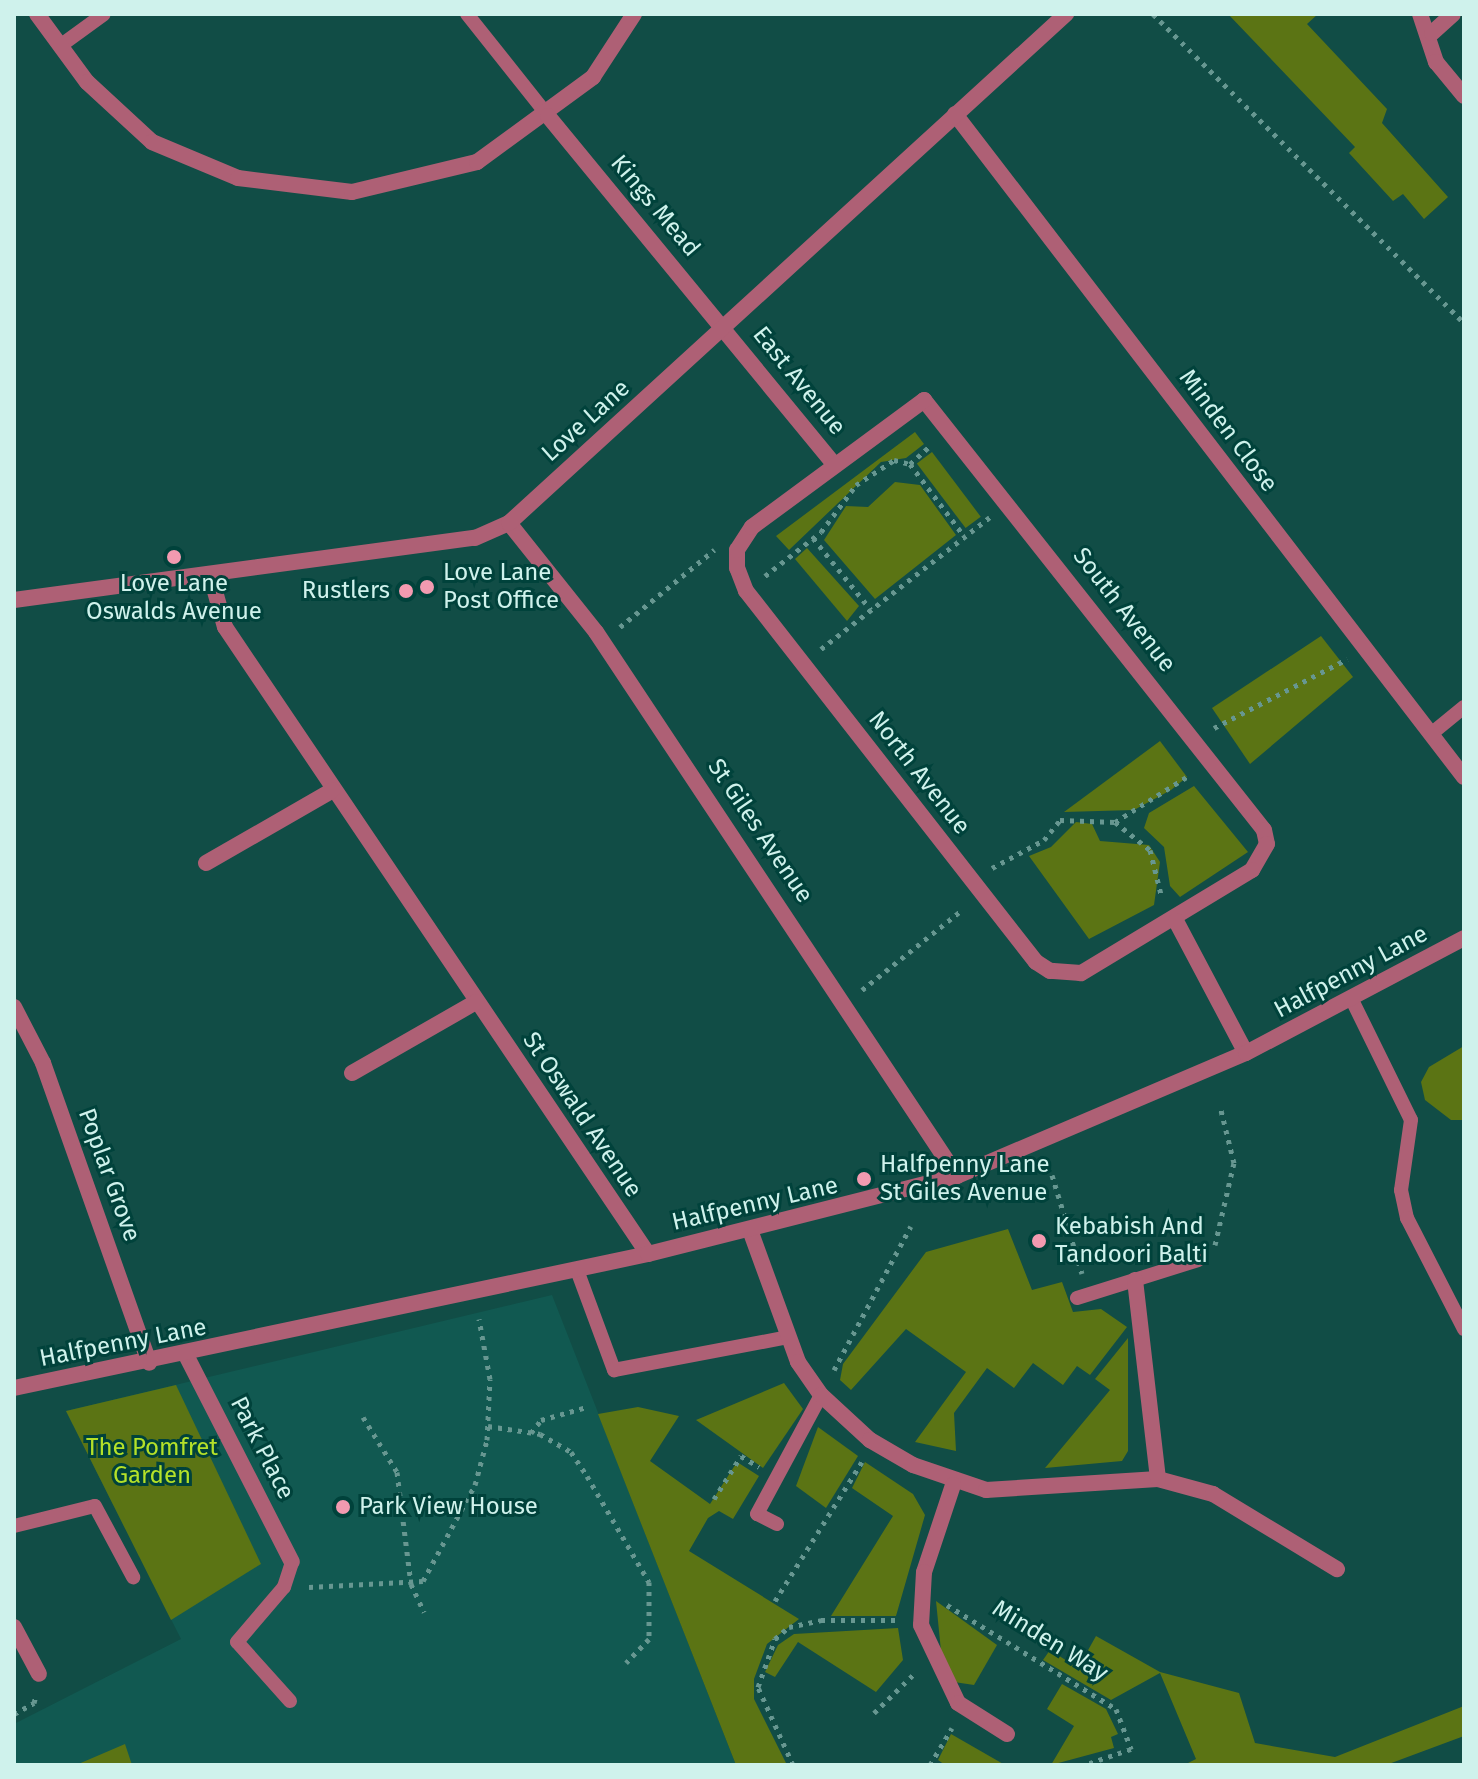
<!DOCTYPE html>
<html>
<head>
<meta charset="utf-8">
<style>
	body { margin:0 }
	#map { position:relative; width:1478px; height:1779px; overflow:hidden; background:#114d46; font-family:"Fira Sans",sans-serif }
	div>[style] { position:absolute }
	.built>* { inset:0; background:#115951 }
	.green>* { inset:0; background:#5b7414; transform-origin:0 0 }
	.path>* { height:5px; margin-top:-2.5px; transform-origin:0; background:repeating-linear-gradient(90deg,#679791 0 4px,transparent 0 10px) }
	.service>* { height:14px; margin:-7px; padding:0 7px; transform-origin:7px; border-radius:7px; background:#ae6075 }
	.minor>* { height:16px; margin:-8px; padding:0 8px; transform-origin:8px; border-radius:8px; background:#ae6075 }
	.dots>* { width:22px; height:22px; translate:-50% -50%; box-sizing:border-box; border:4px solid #00423b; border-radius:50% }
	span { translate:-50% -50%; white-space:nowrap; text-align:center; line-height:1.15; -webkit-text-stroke:6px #00423b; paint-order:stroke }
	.street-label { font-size:24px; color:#cff2ec }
	.poi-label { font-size:24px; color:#cff2ec }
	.left { translate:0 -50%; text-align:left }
	.right { translate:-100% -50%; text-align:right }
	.park-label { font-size:24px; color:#b4e129 }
	.frame { position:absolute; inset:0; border:16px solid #cff2ec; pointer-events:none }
</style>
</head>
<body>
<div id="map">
	<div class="built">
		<i style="clip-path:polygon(552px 1295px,736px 1765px,14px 1765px,14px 1724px,181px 1639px,66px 1411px)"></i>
	</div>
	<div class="green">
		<i style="clip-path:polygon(1228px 14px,1318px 14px,1307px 24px,1387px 109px,1382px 123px,1448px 197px,1424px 219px,1403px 194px,1393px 201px,1349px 153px,1355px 147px)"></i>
		<i style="clip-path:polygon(915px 432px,924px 444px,906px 458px,881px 462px,789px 550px,776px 536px)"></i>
		<i style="left:932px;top:452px;width:81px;height:19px;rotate:53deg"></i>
		<i style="clip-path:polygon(895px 482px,920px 485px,956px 535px,875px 599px,824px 540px,846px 506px,868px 507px)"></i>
		<i style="clip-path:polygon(807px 548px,859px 606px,847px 621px,795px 559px)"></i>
		<i style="clip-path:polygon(1321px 636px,1353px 677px,1250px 764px,1212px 708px)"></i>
		<i style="clip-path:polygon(1160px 741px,1187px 777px,1171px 790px,1134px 810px,1064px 812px)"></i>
		<i style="clip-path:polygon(1194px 786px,1248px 852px,1180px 897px,1170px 886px,1164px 847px,1144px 828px,1149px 813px)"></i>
		<i style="clip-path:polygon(1076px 822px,1092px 824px,1100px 841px,1149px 845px,1160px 862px,1154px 905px,1089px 939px,1029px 856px,1051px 847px)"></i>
		<i style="clip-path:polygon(1464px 1046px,1464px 1120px,1451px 1120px,1425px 1100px,1421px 1082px,1429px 1067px)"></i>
		<i style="clip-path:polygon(1008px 1229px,1032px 1290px,1062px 1282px,1073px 1312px,1101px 1309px,1127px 1327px,1090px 1375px,1077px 1366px,1063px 1385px,1033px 1363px,1014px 1388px,987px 1368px,954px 1413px,956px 1451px,915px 1442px,966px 1372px,906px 1329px,851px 1390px,840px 1380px,843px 1364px,926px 1252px)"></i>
		<i style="clip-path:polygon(1128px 1338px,1128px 1451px,1122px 1461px,1045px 1468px,1110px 1390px,1095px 1379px)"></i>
		<i style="clip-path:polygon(784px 1383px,803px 1409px,763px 1468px,696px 1420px)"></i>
		<i style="clip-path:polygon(176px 1385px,261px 1564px,171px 1620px,66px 1411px)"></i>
		<i style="clip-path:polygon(638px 1407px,679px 1416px,650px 1461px,710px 1504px,737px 1462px,759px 1476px,733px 1519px,719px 1511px,708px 1518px,689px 1551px,799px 1619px,767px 1644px,754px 1679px,754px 1699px,787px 1765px,736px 1765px,598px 1414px)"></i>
		<i style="clip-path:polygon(818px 1427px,858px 1456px,826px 1508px,796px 1486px)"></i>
		<i style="clip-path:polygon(865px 1462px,913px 1494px,925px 1515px,896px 1616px,831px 1616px,893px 1516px,852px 1488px)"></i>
		<i style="clip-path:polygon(936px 1601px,997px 1645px,974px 1685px,954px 1682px,941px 1651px)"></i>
		<i style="clip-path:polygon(898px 1628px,903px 1660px,876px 1692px,798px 1642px,775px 1677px,765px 1672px,778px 1645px,794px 1634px)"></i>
		<i style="clip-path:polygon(1096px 1636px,1160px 1672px,1239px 1693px,1255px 1743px,1335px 1757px,1464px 1706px,1464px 1736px,1386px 1765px,1184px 1765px,1196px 1759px,1160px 1673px,1111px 1700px,1043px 1660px,1050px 1650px,1078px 1668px)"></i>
		<i style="clip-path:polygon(1062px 1684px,1106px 1709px,1118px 1734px,1111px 1737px,1114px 1748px,1051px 1765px,1074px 1726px,1047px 1709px)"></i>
		<i style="clip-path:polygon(951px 1734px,1005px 1765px,945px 1765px,938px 1760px)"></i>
		<i style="clip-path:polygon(125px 1744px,132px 1765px,76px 1765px)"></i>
	</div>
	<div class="path">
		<i style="left:1153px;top:14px;width:438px;rotate:44.8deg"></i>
		<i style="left:910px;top:464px;width:90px;rotate:53.1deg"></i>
		<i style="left:813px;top:538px;width:92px;rotate:51.1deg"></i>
		<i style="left:765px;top:576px;width:71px;rotate:-38.2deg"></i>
		<i style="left:821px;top:532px;width:59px;rotate:-53.3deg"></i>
		<i style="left:856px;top:485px;width:45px;rotate:-33.3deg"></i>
		<i style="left:894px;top:460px;width:16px;rotate:14deg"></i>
		<i style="left:910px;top:464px;width:27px;rotate:-42deg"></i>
		<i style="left:620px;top:627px;width:122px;rotate:-39.3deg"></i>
		<i style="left:821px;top:649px;width:214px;rotate:-38deg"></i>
		<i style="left:1214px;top:728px;width:150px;rotate:-27.4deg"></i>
		<i style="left:1115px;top:822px;width:45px;rotate:38.7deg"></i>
		<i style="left:1150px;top:850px;width:49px;rotate:76deg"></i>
		<i style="left:992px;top:868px;width:59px;rotate:-28.3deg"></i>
		<i style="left:1044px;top:840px;width:26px;rotate:-51deg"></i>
		<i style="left:1060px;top:820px;width:55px;rotate:2.1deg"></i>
		<i style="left:1115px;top:822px;width:89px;rotate:-32.1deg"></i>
		<i style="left:862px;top:990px;width:129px;rotate:-38.7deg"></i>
		<i style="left:1052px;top:1175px;width:103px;rotate:73.1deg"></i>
		<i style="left:1215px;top:1245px;width:84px;rotate:-77deg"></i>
		<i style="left:1234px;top:1163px;width:59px;rotate:-103.8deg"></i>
		<i style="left:834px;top:1370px;width:163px;rotate:-61.9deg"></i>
		<i style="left:363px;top:1417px;width:65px;rotate:58.3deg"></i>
		<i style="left:397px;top:1472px;width:113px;rotate:82.9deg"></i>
		<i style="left:411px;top:1584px;width:31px;rotate:65deg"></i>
		<i style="left:488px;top:1426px;width:53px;rotate:8.7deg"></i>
		<i style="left:540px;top:1434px;width:36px;rotate:30deg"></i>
		<i style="left:571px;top:1452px;width:29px;rotate:56deg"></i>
		<i style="left:587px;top:1476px;width:123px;rotate:59.7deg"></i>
		<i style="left:649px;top:1582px;width:57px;rotate:90deg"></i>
		<i style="left:649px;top:1639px;width:33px;rotate:134deg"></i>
		<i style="left:531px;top:1433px;width:16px;rotate:-52deg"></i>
		<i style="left:541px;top:1420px;width:48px;rotate:-15.8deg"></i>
		<i style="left:714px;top:1499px;width:51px;rotate:-57.9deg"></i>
		<i style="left:741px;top:1456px;width:21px;rotate:31deg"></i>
		<i style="left:309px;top:1587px;width:114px;rotate:-3deg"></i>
		<i style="left:423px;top:1581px;width:109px;rotate:-61.6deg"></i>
		<i style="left:475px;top:1485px;width:47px;rotate:-75.1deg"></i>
		<i style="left:487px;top:1440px;width:61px;rotate:-87.2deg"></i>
		<i style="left:490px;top:1379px;width:61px;rotate:-100.4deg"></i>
		<i style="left:775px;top:1601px;width:164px;rotate:-58deg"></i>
		<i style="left:947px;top:1605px;width:198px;rotate:31.6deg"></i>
		<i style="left:1116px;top:1709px;width:43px;rotate:69.4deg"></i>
		<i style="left:1131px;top:1749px;width:50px;rotate:161.2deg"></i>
		<i style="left:874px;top:1713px;width:59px;rotate:-44.3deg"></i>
		<i style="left:14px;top:1714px;width:23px;rotate:-29deg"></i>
		<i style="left:34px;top:1703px;width:8px;rotate:-76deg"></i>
		<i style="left:793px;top:1765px;width:85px;rotate:-114.2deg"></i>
		<i style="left:758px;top:1687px;width:51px;rotate:-70.5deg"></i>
		<i style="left:775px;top:1639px;width:18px;rotate:-41deg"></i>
		<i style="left:789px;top:1627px;width:33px;rotate:-12deg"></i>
		<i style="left:821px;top:1620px;width:75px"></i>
		<i style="left:930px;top:1765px;width:43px;rotate:-59.3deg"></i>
	</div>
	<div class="service">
		<i style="left:467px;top:14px;width:130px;rotate:51.5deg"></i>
		<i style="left:60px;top:46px;width:54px;rotate:-36deg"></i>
		<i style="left:1431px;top:734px;width:43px;rotate:-39.3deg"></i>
		<i style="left:1353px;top:1002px;width:131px;rotate:63.8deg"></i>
		<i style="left:1411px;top:1120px;width:71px;rotate:98.1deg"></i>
		<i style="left:1401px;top:1190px;width:29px;rotate:78deg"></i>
		<i style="left:1407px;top:1218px;width:125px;rotate:62.8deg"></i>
		<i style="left:577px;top:1270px;width:107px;rotate:69.7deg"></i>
		<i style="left:614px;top:1370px;width:178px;rotate:-10.7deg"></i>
		<i style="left:1077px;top:1298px;width:127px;rotate:-17.4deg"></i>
		<i style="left:777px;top:1524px;width:22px;rotate:-153deg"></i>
		<i style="left:757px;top:1514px;width:135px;rotate:-61.7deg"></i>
		<i style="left:14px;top:1526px;width:83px;rotate:-13.9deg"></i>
		<i style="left:95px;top:1506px;width:81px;rotate:61.8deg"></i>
		<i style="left:290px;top:1701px;width:79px;rotate:-131.9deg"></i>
		<i style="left:237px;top:1642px;width:72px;rotate:-49.5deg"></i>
		<i style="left:284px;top:1587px;width:26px;rotate:-72deg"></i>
	</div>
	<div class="minor">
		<i style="left:37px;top:14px;width:84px;rotate:53.7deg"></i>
		<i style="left:87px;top:82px;width:88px;rotate:42.7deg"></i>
		<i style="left:152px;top:142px;width:93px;rotate:22.7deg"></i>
		<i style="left:238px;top:178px;width:115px;rotate:7deg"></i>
		<i style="left:352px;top:192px;width:129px;rotate:-13.5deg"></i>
		<i style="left:477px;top:162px;width:144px;rotate:-36.2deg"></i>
		<i style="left:593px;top:77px;width:75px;rotate:-56.9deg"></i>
		<i style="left:1420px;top:14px;width:51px;rotate:71.6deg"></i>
		<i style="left:1436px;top:62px;width:44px;rotate:50.5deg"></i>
		<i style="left:1432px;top:33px;width:28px;rotate:-42deg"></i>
		<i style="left:955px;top:114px;width:836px;rotate:52.49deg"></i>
		<i style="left:548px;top:116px;width:452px;rotate:50.6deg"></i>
		<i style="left:924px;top:400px;width:548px;rotate:51.67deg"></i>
		<i style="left:1264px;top:830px;width:14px;rotate:78deg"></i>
		<i style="left:1267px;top:844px;width:30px;rotate:120deg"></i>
		<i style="left:1252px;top:870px;width:200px;rotate:148.9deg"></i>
		<i style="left:1081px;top:973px;width:31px;rotate:-176deg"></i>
		<i style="left:1050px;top:971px;width:17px;rotate:-147deg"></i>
		<i style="left:1036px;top:962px;width:471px;rotate:-128deg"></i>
		<i style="left:746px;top:591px;width:25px;rotate:-111deg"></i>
		<i style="left:737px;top:568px;width:18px;rotate:-90deg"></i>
		<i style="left:737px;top:550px;width:27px;rotate:-57deg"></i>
		<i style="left:752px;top:527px;width:214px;rotate:-36.4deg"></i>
		<i style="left:509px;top:523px;width:139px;rotate:51.4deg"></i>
		<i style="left:596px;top:632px;width:653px;rotate:56.43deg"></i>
		<i style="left:211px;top:577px;width:52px;rotate:74.4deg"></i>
		<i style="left:225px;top:627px;width:756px;rotate:55.99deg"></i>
		<i style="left:14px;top:600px;width:465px;rotate:-7.7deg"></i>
		<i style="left:475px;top:538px;width:37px;rotate:-24deg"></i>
		<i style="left:509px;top:523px;width:755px;rotate:-42.42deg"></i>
		<i style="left:206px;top:863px;width:146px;rotate:-29.9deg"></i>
		<i style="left:1176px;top:921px;width:149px;rotate:62.1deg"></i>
		<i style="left:14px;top:1007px;width:63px;rotate:62.6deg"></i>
		<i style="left:43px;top:1063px;width:318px;rotate:70.5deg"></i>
		<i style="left:352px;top:1073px;width:143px;rotate:-29.8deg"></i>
		<i style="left:750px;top:1230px;width:140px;rotate:70deg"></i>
		<i style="left:798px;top:1362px;width:40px;rotate:55.1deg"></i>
		<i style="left:821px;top:1395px;width:67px;rotate:42.6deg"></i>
		<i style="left:870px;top:1440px;width:50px;rotate:30.2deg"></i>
		<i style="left:913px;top:1465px;width:77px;rotate:18.9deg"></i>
		<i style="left:986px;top:1490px;width:172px;rotate:-3.7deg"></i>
		<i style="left:1158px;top:1479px;width:57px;rotate:15.3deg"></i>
		<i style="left:1213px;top:1494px;width:145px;rotate:31.2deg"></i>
		<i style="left:1135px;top:1280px;width:200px;rotate:83.4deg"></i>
		<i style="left:187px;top:1357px;width:230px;rotate:62.9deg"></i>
		<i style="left:14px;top:1388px;width:648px;rotate:-11.93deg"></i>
		<i style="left:648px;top:1254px;width:319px;rotate:-14.2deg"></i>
		<i style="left:957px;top:1176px;width:314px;rotate:-23.1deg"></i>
		<i style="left:1246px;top:1053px;width:246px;rotate:-27.8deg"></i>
		<i style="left:953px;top:1485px;width:92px;rotate:108.4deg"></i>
		<i style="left:924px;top:1572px;width:53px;rotate:93.2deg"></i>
		<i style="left:921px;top:1625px;width:86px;rotate:64.6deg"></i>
		<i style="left:958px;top:1703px;width:58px;rotate:32.3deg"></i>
		<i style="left:14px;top:1627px;width:53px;rotate:62deg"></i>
	</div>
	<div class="dots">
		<i style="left:174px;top:557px;background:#f29ab0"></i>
		<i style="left:427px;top:587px;background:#f29ab0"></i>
		<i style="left:406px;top:591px;background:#f29ab0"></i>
		<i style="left:864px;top:1179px;background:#f29ab0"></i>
		<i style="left:1039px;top:1241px;background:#f29ab0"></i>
		<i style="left:343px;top:1507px;background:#f29ab0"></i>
	</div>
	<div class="street-label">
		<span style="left:655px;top:206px;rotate:50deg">Kings Mead</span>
		<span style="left:799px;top:381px;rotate:51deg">East Avenue</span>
		<span style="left:586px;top:421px;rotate:-42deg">Love Lane</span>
		<span style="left:1228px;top:431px;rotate:53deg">Minden Close</span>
		<span style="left:1124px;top:610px;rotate:52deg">South Avenue</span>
		<span style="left:919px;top:773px;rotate:52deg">North Avenue</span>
		<span style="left:760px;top:831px;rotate:56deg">St Giles Avenue</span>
		<span style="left:1351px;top:972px;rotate:-28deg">Halfpenny Lane</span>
		<span style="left:582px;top:1115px;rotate:56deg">St Oswald Avenue</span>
		<span style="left:109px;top:1175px;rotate:70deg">Poplar Grove</span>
		<span style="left:755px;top:1204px;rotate:-13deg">Halfpenny Lane</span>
		<span style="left:123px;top:1343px;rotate:-11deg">Halfpenny Lane</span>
		<span style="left:262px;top:1448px;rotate:63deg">Park Place</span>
		<span style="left:1050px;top:1641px;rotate:32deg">Minden Way</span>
	</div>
	<div class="poi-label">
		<span class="left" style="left:443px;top:587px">Love Lane<br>Post Office</span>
		<span style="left:174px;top:598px">Love Lane<br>Oswalds Avenue</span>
		<span class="right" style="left:390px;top:591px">Rustlers</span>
		<span class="left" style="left:880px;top:1179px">Halfpenny Lane<br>St Giles Avenue</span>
		<span class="left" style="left:1055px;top:1241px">Kebabish And<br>Tandoori Balti</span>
		<span class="left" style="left:359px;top:1507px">Park View House</span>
	</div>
	<div class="park-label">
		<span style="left:152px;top:1462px">The Pomfret<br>Garden</span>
	</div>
	<div class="frame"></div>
</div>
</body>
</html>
